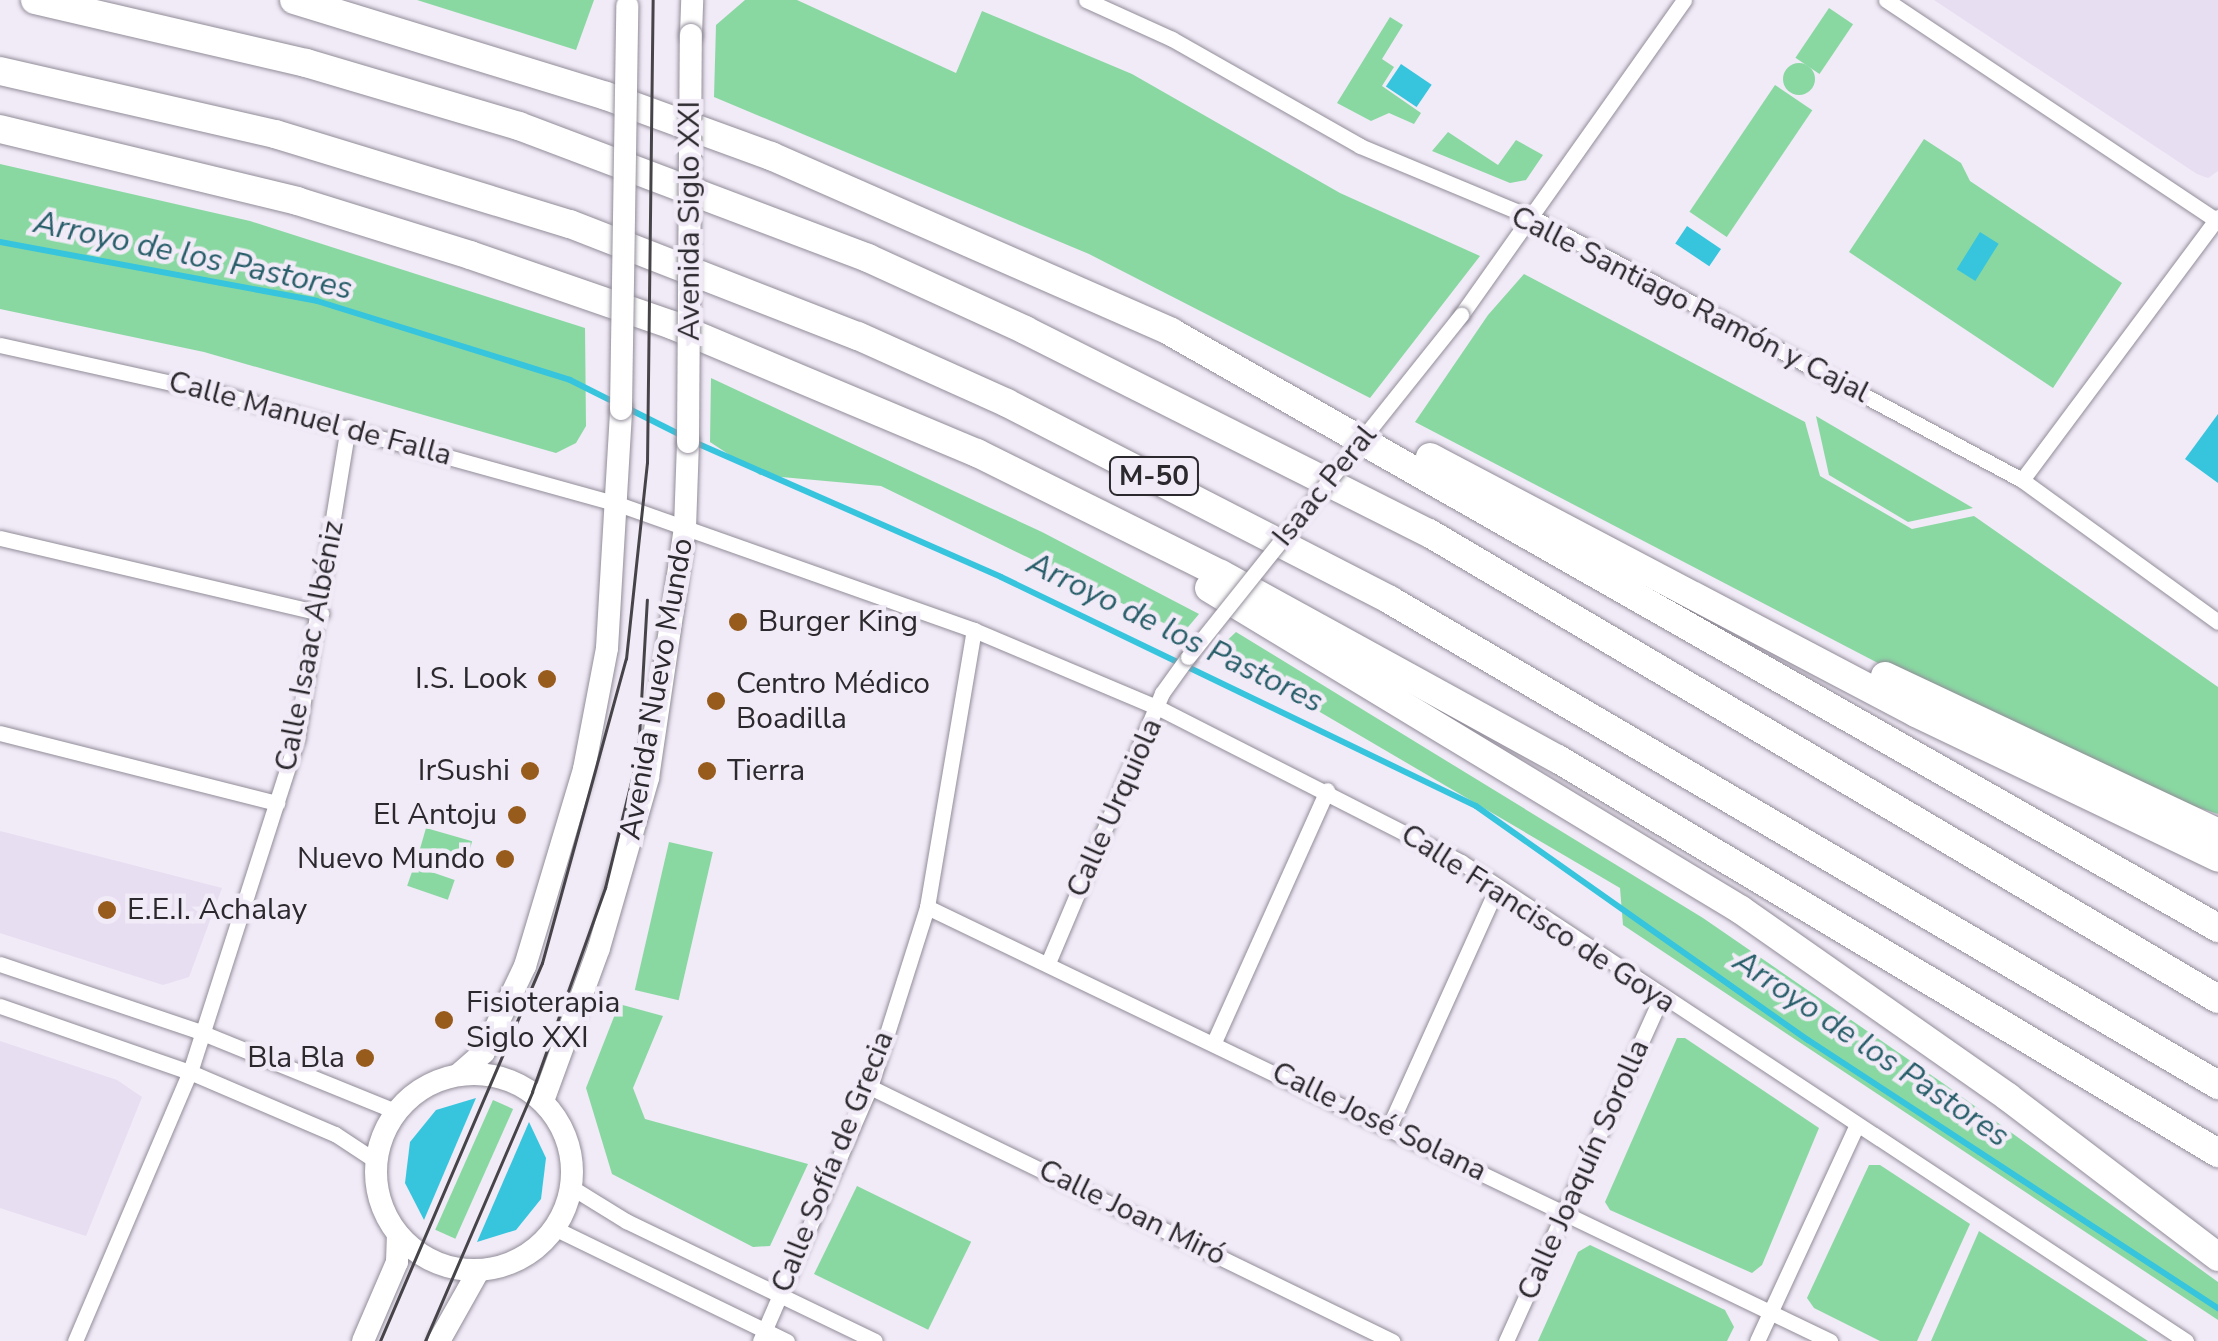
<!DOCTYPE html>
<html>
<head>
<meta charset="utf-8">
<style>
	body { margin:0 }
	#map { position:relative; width:2218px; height:1341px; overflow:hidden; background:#f1eaf7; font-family:"Nunito Sans",sans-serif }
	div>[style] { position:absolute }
	.built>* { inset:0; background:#e7def2 }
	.green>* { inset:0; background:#89d8a2; transform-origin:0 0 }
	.round { border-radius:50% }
	.water>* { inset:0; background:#37c4dd; transform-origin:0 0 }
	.stream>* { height:6px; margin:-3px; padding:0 3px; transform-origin:3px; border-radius:3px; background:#37c4dd }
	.roads { filter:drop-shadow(0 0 2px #928d99) drop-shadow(0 0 2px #928d99) }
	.street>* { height:15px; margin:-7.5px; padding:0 7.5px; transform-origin:7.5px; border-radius:7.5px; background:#fff }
	.secondary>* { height:22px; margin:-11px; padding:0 11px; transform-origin:11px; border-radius:11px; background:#fff }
	.secondary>.ring { margin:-11px; padding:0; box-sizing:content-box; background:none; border:22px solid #fff; border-radius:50% }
	.highway>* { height:28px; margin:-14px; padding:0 14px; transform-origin:14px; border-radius:14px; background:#fff }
	.tram>* { height:2.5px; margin:-1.25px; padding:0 1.25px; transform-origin:1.25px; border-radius:1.25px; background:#464449 }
	.bridges { filter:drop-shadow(0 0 2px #928d99) drop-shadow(0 0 2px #928d99) }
	.street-bridge>* { height:15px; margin:-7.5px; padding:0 7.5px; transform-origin:7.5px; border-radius:7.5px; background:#fff }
	.secondary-bridge>* { height:22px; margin:-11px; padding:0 11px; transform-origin:11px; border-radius:11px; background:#fff }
	.dots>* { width:28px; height:28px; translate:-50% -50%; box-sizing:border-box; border:5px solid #f1eaf7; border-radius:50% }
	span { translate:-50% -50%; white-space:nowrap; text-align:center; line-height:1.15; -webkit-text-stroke:9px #f1eaf7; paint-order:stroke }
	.shield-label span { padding:2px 8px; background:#f1eaf7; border:2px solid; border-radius:8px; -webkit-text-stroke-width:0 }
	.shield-label { font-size:28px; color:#2b292d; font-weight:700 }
	.street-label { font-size:30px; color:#2b292d }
	.poi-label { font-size:30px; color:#2b292d }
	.left { translate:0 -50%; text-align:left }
	.right { translate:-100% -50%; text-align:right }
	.water-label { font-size:32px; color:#275e69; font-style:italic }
</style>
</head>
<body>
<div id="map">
	<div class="built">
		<i style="clip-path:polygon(1934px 0,2218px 0,2218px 171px,2208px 178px,2197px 174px)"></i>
		<i style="clip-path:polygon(0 831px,222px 888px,189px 977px,163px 985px,0 933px)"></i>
		<i style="clip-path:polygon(0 1041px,117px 1080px,142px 1097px,86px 1236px,0 1208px)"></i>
	</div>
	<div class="green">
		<i style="clip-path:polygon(417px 0,594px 0,576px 50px)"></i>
		<i style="clip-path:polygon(745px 0,797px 0,956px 73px,982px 11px,1132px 74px,1340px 193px,1480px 256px,1370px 398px,1089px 254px,714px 97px,716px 25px)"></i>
		<i style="left:1829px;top:8px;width:29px;height:60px;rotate:34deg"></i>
		<i style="clip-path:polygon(1390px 17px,1403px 25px,1382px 59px,1394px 67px,1382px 86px,1421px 113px,1414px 124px,1389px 113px,1371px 121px,1337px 103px)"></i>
		<i class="round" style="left:1783px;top:63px;width:32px;height:32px"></i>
		<i style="left:1775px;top:85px;width:45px;height:153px;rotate:34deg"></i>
		<i style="clip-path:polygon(1448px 132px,1498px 165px,1516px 140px,1543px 155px,1526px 180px,1510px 183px,1432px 151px)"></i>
		<i style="clip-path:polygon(1924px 139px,1961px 163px,1970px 181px,2122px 283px,2053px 388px,1849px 252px)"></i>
		<i style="clip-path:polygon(0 164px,250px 221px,585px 328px,586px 426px,576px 443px,556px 453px,204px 352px,0 309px)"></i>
		<i style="clip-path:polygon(1524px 274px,1805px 422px,1820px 476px,1912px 529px,1974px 516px,2218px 687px,2218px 814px,2122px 783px,1949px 700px,1415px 422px,1488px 315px)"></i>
		<i style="clip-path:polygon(711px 378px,1042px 532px,1199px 614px,1183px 633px,881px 486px,760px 475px,710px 442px)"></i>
		<i style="clip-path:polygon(1816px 416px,1973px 508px,1908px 522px,1829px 475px)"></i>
		<i style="clip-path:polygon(1236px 632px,1703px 918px,1947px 1086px,2218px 1282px,2218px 1320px,1623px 925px,1620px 888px,1216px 651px)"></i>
		<i style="left:426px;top:828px;width:48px;height:24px;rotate:16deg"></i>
		<i style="left:669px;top:842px;width:45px;height:152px;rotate:13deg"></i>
		<i style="left:414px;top:866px;width:43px;height:21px;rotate:19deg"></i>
		<i style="clip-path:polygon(619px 1004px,663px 1016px,633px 1088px,645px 1119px,808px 1164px,770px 1246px,753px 1247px,612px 1174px,586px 1088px)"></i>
		<i style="clip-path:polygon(1677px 1038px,1685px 1038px,1819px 1128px,1762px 1265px,1752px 1273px,1610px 1210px,1605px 1202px)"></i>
		<i style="left:493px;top:1100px;width:22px;height:142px;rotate:24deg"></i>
		<i style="clip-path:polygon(1869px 1165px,1880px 1165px,1970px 1224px,1917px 1341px,1880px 1341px,1814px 1308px,1807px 1298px)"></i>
		<i style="left:857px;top:1186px;width:127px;height:98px;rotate:26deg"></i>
		<i style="clip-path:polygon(1979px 1231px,2148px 1341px,1931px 1341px)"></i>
		<i style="clip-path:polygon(1590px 1245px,1725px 1310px,1734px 1327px,1727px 1341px,1538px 1341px,1578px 1252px)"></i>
	</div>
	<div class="water">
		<i style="left:1401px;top:64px;width:37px;height:27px;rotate:34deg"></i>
		<i style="left:1687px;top:226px;width:41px;height:21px;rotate:34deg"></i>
		<i style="left:1980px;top:232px;width:22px;height:44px;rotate:32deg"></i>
		<i style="clip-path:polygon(2218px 414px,2218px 483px,2185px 459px)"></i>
		<i style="clip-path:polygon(476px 1098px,424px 1220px,405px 1183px,410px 1142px,436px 1110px)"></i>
		<i style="clip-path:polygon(529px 1122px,546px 1158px,541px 1199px,516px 1230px,477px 1242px)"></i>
	</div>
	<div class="stream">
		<i style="left:0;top:242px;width:322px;rotate:10.5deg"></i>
		<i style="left:317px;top:301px;width:265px;rotate:17.3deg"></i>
		<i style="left:570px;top:380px;width:51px;rotate:26.6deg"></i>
		<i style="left:627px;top:408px;width:63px;rotate:26.6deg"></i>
		<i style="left:694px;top:442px;width:335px;rotate:23.7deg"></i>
		<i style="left:1001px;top:577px;width:527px;rotate:25.74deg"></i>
		<i style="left:1476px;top:806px;width:406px;rotate:35.2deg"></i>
		<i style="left:1808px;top:1040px;width:490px;rotate:33.2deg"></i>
	</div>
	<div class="roads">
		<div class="street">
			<i style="left:1086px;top:0;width:94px;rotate:24.4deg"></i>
			<i style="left:1172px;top:39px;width:216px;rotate:29.6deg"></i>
			<i style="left:1360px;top:146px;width:190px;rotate:22.6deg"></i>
			<i style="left:1535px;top:219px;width:553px;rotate:28.19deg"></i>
			<i style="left:2022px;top:480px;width:242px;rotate:35.9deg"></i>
			<i style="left:1886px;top:0;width:399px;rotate:33.7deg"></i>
			<i style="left:1461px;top:315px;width:386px;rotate:-54.7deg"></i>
			<i style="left:0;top:345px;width:226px;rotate:12.5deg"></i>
			<i style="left:221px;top:394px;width:412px;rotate:15.5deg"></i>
			<i style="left:618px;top:504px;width:378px;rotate:19.5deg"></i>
			<i style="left:974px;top:630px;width:201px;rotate:22.9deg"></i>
			<i style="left:1159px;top:708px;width:339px;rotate:27deg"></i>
			<i style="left:1461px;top:862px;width:869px;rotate:33.45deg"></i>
			<i style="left:2022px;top:480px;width:328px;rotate:-53.3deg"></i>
			<i style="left:0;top:538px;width:330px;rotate:13.2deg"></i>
			<i style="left:0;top:733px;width:286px;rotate:14.2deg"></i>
			<i style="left:927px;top:907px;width:1002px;rotate:25.67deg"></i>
			<i style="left:1048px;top:963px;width:293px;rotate:-67.1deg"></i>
			<i style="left:1162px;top:693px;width:44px;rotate:-54.2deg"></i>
			<i style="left:0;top:964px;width:209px;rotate:18.7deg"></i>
			<i style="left:198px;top:1031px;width:213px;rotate:22.1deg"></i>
			<i style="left:0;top:1006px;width:201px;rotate:19.2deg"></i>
			<i style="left:190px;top:1072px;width:158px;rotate:23.2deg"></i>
			<i style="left:335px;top:1134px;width:49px;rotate:33.4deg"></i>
			<i style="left:1214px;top:1042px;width:276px;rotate:-65.8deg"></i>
			<i style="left:870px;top:1087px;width:581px;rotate:25.95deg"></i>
			<i style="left:1389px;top:1127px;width:262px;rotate:-65.7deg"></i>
			<i style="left:571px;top:1187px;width:65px;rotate:31.7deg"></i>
			<i style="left:626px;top:1221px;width:276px;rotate:25.7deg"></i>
			<i style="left:554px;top:1228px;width:259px;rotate:25.9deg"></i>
			<i style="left:75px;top:1341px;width:293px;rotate:-66.9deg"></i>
			<i style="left:190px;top:1072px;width:351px;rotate:-72.2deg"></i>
			<i style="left:297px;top:738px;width:315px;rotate:-80.7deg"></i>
			<i style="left:760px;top:1341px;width:277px;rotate:-66.6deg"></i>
			<i style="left:870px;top:1087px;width:189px;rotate:-72.4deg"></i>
			<i style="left:927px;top:907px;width:281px;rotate:-80.4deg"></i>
			<i style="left:1506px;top:1341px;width:376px;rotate:-65.7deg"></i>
			<i style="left:1757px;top:1341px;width:236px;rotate:-65.2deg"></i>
		</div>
		<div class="secondary">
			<i style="left:691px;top:35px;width:35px;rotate:-88deg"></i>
			<i class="ring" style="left:376px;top:1074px;width:174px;height:174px"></i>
			<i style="left:459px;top:1074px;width:33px;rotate:-41deg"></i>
			<i style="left:484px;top:1052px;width:95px;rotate:-64.5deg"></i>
			<i style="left:525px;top:966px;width:206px;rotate:-73.3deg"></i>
			<i style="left:584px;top:769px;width:123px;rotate:-79.2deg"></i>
			<i style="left:607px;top:648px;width:239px;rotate:-86.6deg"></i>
			<i style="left:543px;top:1101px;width:163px;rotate:-69.9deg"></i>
			<i style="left:599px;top:948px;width:177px;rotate:-73.9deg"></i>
			<i style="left:648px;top:778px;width:253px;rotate:-81.6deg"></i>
			<i style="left:685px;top:528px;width:86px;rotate:-88deg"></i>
			<i style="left:363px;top:1341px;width:86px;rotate:-66.7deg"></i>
			<i style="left:397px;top:1262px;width:27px;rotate:-88deg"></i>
			<i style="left:439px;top:1341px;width:81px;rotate:-60.6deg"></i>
		</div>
		<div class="highway">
			<i style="left:35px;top:0;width:278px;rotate:13.1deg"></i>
			<i style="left:306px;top:63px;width:222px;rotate:16.5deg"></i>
			<i style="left:519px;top:126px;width:373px;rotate:20.7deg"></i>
			<i style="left:868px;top:258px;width:173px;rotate:24.6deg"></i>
			<i style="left:1025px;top:330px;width:452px;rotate:26.7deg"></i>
			<i style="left:1429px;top:533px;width:916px;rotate:30.57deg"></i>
			<i style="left:294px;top:0;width:326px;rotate:17.1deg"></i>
			<i style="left:606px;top:96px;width:176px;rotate:20deg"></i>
			<i style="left:771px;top:156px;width:437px;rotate:23.7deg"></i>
			<i style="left:1171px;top:332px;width:1205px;rotate:29.65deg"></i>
			<i style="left:0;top:71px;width:282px;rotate:12.9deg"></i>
			<i style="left:275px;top:134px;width:308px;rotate:17deg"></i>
			<i style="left:570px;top:224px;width:309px;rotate:21.3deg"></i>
			<i style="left:858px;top:336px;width:163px;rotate:24.2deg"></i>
			<i style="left:1007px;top:403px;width:431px;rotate:27.2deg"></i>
			<i style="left:1390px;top:600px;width:960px;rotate:30.36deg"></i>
			<i style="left:0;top:129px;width:306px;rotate:13.6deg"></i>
			<i style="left:297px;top:201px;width:181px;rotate:17.3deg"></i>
			<i style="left:470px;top:255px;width:214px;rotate:19.1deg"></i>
			<i style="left:672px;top:325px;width:331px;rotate:22.8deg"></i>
			<i style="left:977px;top:453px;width:272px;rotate:26.4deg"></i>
			<i style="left:1221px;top:574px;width:384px;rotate:28.8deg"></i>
			<i style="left:1558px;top:759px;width:769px;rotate:30.84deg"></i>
			<i style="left:1430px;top:457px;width:549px;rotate:27.78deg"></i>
			<i style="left:1916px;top:713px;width:335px;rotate:25.6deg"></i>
			<i style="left:1209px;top:588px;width:622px;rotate:31.18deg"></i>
			<i style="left:1741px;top:910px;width:326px;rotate:35deg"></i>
			<i style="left:2008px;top:1097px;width:264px;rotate:37.3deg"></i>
			<i style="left:1885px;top:676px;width:368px;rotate:25.2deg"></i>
		</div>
	</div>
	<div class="tram">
		<i style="left:380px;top:1341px;width:411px;rotate:-66.8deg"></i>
		<i style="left:542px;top:963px;width:315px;rotate:-74.6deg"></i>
		<i style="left:626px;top:659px;width:197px;rotate:-83.9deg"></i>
		<i style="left:647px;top:463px;width:463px;rotate:-89.3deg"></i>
		<i style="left:425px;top:1341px;width:271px;rotate:-66.7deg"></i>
		<i style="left:532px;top:1092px;width:217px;rotate:-70.3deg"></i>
		<i style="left:605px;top:888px;width:138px;rotate:-76.2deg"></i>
		<i style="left:638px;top:754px;width:154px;rotate:-86.7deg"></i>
	</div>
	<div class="bridges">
		<div class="street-bridge">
			<i style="left:1188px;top:657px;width:438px;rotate:-51.4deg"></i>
		</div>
		<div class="secondary-bridge">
			<i style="left:621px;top:409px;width:403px;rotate:-89.1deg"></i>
			<i style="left:688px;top:442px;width:407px;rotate:-89.6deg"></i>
		</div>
	</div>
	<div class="dots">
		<i style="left:738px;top:622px;background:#975b1c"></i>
		<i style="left:547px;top:679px;background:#975b1c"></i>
		<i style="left:716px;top:701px;background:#975b1c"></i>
		<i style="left:530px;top:771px;background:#975b1c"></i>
		<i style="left:707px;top:771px;background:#975b1c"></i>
		<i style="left:517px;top:815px;background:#975b1c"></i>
		<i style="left:505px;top:859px;background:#975b1c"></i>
		<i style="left:107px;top:910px;background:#975b1c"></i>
		<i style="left:444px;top:1020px;background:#975b1c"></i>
		<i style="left:365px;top:1058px;background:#975b1c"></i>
	</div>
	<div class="shield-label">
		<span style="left:1154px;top:476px">M-50</span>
	</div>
	<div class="street-label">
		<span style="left:690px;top:221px;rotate:-90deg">Avenida Siglo XXI</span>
		<span style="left:1690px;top:305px;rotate:27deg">Calle Santiago Ramón y Cajal</span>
		<span style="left:310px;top:419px;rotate:15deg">Calle Manuel de Falla</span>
		<span style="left:1325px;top:486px;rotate:-51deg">Isaac Peral</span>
		<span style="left:310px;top:646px;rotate:-79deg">Calle Isaac Albéniz</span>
		<span style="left:657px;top:689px;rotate:-80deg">Avenida Nuevo Mundo</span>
		<span style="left:1115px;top:808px;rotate:-66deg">Calle Urquiola</span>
		<span style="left:1538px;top:919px;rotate:33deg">Calle Francisco de Goya</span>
		<span style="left:1379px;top:1122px;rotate:26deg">Calle José Solana</span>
		<span style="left:833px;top:1162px;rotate:-68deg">Calle Sofía de Grecia</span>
		<span style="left:1584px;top:1170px;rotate:-66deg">Calle Joaquín Sorolla</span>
		<span style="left:1132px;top:1213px;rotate:26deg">Calle Joan Miró</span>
	</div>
	<div class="poi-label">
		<span class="left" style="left:758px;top:622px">Burger King</span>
		<span class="right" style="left:527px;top:679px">I.S. Look</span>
		<span class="left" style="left:736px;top:701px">Centro Médico<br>Boadilla</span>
		<span class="right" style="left:510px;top:771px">IrSushi</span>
		<span class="left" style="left:727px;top:771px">Tierra</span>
		<span class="right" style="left:497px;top:815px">El Antoju</span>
		<span class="right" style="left:485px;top:859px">Nuevo Mundo</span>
		<span class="left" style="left:127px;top:910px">E.E.I. Achalay</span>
		<span class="left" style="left:466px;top:1020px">Fisioterapia<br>Siglo XXI</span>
		<span class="right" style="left:345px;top:1058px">Bla Bla</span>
	</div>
	<div class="water-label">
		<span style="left:193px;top:256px;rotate:12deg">Arroyo de los Pastores</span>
		<span style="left:1175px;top:633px;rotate:26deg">Arroyo de los Pastores</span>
		<span style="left:1871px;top:1049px;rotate:34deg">Arroyo de los Pastores</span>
	</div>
</div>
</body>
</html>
